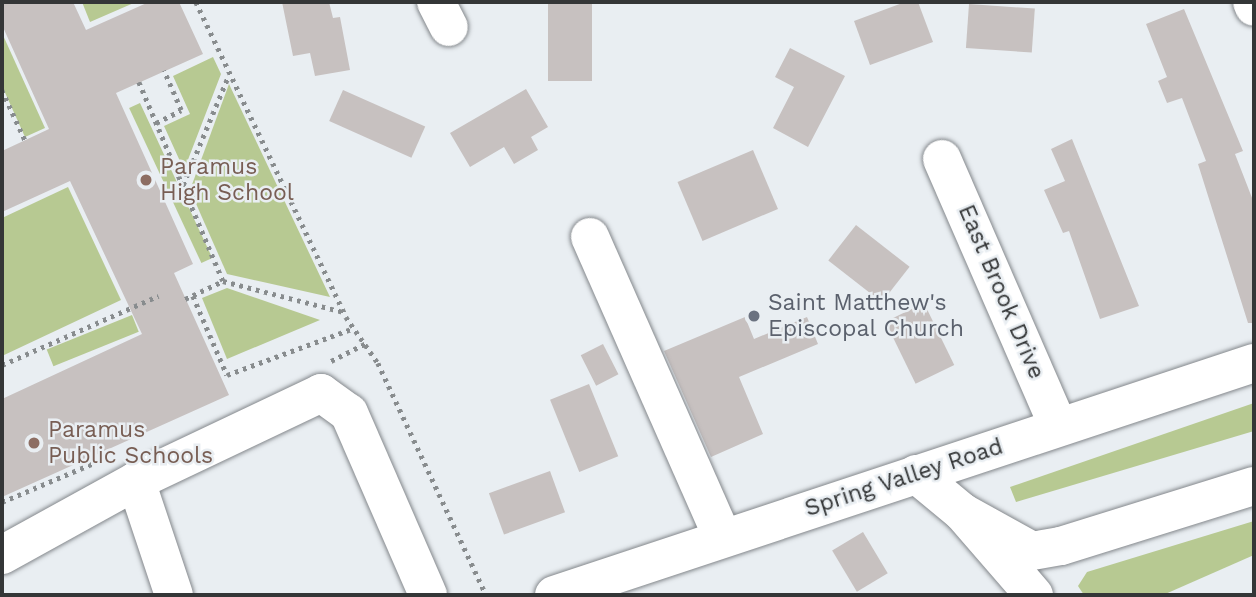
<!DOCTYPE html>
<html>
<head>
<meta charset="utf-8">
<style>
	body { margin:0 }
	#map { position:relative; width:1256px; height:597px; overflow:hidden; background:#e9eef2; font-family:"Work Sans",sans-serif }
	div>[style] { position:absolute }
	.green>* { inset:0; background:#b7c992; transform-origin:0 0 }
	.building>* { inset:0; background:#c7c1c0; transform-origin:0 0 }
	.path>* { height:4.5px; margin-top:-2.25px; transform-origin:0; background:repeating-linear-gradient(90deg,#888c8e 0 3.5px,transparent 0 8.5px) }
	.roads { filter:drop-shadow(0 0 2px #84888c) drop-shadow(0 0 2px #84888c) }
	.minor>* { height:38px; margin:-19px; padding:0 19px; transform-origin:19px; border-radius:19px; background:#fff }
	.dots>* { width:19px; height:19px; translate:-50% -50%; box-sizing:border-box; border:4px solid #e9eef2; border-radius:50% }
	span { translate:-50% -50%; white-space:nowrap; text-align:center; line-height:1.15; -webkit-text-stroke:5px #e9eef2; paint-order:stroke }
	.education-label { font-size:23px; color:#785e54 }
	.left { translate:0 -50%; text-align:left }
	.street-label { font-size:23px; color:#343637 }
	.worship-label { font-size:23px; color:#5b616d }
	.frame { position:absolute; inset:0; border:4px solid #343637; pointer-events:none }
</style>
</head>
<body>
<div id="map">
	<div class="green">
		<i style="clip-path:polygon(82px 2px,136px 2px,90px 22px)"></i>
		<i style="clip-path:polygon(2px 33px,45px 128px,25px 137px,2px 86px)"></i>
		<i style="clip-path:polygon(213px 57px,221px 74px,184px 170px,164px 126px,190px 114px,173px 76px)"></i>
		<i style="clip-path:polygon(229px 84px,330px 297px,227px 274px,190px 190px)"></i>
		<i style="left:140px;top:103px;width:171px;height:12px;rotate:65deg"></i>
		<i style="clip-path:polygon(68px 187px,121px 300px,2px 356px,2px 218px)"></i>
		<i style="clip-path:polygon(227px 288px,320px 320px,227px 359px,202px 298px)"></i>
		<i style="left:132px;top:315px;width:18px;height:92px;rotate:68deg"></i>
		<i style="clip-path:polygon(1254px 403px,1254px 431px,1016px 502px,1010px 487px)"></i>
		<i style="clip-path:polygon(1254px 521px,1254px 555px,1163px 595px,1084px 595px,1078px 586px,1087px 572px)"></i>
	</div>
	<div class="building">
		<i style="clip-path:polygon(2px 2px,73px 2px,86px 30px,149px 2px,179px 2px,203px 54px,116px 93px,193px 264px,174px 273px,229px 395px,2px 497px,2px 399px,142px 334px,70px 181px,2px 212px,2px 151px,49px 129px,2px 25px)"></i>
		<i style="clip-path:polygon(282px 2px,329px 2px,333px 18px,340px 17px,350px 70px,315px 76px,310px 53px,293px 56px)"></i>
		<i style="left:548px;top:2px;width:44px;height:79px"></i>
		<i style="clip-path:polygon(905px 2px,918px 2px,933px 42px,870px 65px,854px 21px)"></i>
		<i style="left:969px;top:4px;width:66px;height:44px;rotate:4deg"></i>
		<i style="clip-path:polygon(1184px 9px,1243px 151px,1235px 154px,1254px 203px,1254px 323px,1248px 323px,1198px 164px,1206px 161px,1182px 98px,1167px 103px,1158px 81px,1167px 77px,1146px 24px)"></i>
		<i style="clip-path:polygon(790px 48px,845px 76px,808px 147px,773px 128px,794px 87px,775px 77px)"></i>
		<i style="clip-path:polygon(526px 89px,548px 127px,531px 137px,538px 150px,514px 164px,504px 147px,470px 167px,450px 133px)"></i>
		<i style="left:343px;top:90px;width:90px;height:34px;rotate:24deg"></i>
		<i style="clip-path:polygon(1072px 139px,1139px 306px,1100px 319px,1069px 231px,1063px 233px,1044px 190px,1065px 181px,1051px 149px)"></i>
		<i style="left:753px;top:150px;width:64px;height:82px;rotate:67deg"></i>
		<i style="left:856px;top:225px;width:68px;height:45px;rotate:38deg"></i>
		<i style="left:924px;top:303px;width:69px;height:43px;rotate:64deg"></i>
		<i style="clip-path:polygon(745px 317px,754px 339px,807px 317px,818px 344px,739px 377px,763px 434px,711px 457px,664px 351px)"></i>
		<i style="left:603px;top:344px;width:34px;height:25px;rotate:63deg"></i>
		<i style="left:589px;top:384px;width:78px;height:42px;rotate:68deg"></i>
		<i style="left:550px;top:471px;width:44px;height:65px;rotate:70deg"></i>
		<i style="left:863px;top:532px;width:48px;height:36px;rotate:59deg"></i>
	</div>
	<div class="path">
		<i style="left:196px;top:2px;width:349px;rotate:64.5deg"></i>
		<i style="left:346px;top:317px;width:56px;rotate:55.2deg"></i>
		<i style="left:378px;top:363px;width:256px;rotate:65deg"></i>
		<i style="left:139px;top:82px;width:216px;rotate:67.1deg"></i>
		<i style="left:2px;top:90px;width:55px;rotate:65.3deg"></i>
		<i style="left:156px;top:123px;width:28px;rotate:-27deg"></i>
		<i style="left:181px;top:110px;width:43px;rotate:-113.6deg"></i>
		<i style="left:183px;top:185px;width:117px;rotate:-67.4deg"></i>
		<i style="left:193px;top:296px;width:86px;rotate:66.7deg"></i>
		<i style="left:227px;top:375px;width:135px;rotate:-20.3deg"></i>
		<i style="left:185px;top:299px;width:42px;rotate:-25.3deg"></i>
		<i style="left:223px;top:281px;width:125px;rotate:14.4deg"></i>
		<i style="left:331px;top:361px;width:38px;rotate:-27deg"></i>
		<i style="left:2px;top:365px;width:171px;rotate:-23.9deg"></i>
		<i style="left:2px;top:502px;width:100px;rotate:-23deg"></i>
	</div>
	<div class="roads">
		<div class="minor">
			<i style="left:436px;top:2px;width:28px;rotate:63deg"></i>
			<i style="left:1252px;top:2px;width:5px;rotate:68deg"></i>
			<i style="left:942px;top:159px;width:291px;rotate:66.5deg"></i>
			<i style="left:590px;top:237px;width:329px;rotate:66.2deg"></i>
			<i style="left:916px;top:474px;width:60px;rotate:39.6deg"></i>
			<i style="left:962px;top:512px;width:110px;rotate:49.1deg"></i>
			<i style="left:136px;top:481px;width:120px;rotate:71.6deg"></i>
			<i style="left:962px;top:512px;width:80px;rotate:29.1deg"></i>
			<i style="left:1032px;top:551px;width:29px;rotate:-10deg"></i>
			<i style="left:1061px;top:546px;width:202px;rotate:-17.3deg"></i>
			<i style="left:2px;top:555px;width:153px;rotate:-28.9deg"></i>
			<i style="left:136px;top:481px;width:205px;rotate:-25.4deg"></i>
			<i style="left:321px;top:393px;width:34px;rotate:36deg"></i>
			<i style="left:349px;top:413px;width:198px;rotate:66.5deg"></i>
			<i style="left:554px;top:595px;width:737px;rotate:-18.34deg"></i>
		</div>
	</div>
	<div class="dots">
		<i style="left:146px;top:180px;background:#8d6e63"></i>
		<i style="left:754px;top:316px;background:#6b7280"></i>
		<i style="left:34px;top:443px;background:#8d6e63"></i>
	</div>
	<div class="education-label">
		<span class="left" style="left:160px;top:180px">Paramus<br>High School</span>
		<span class="left" style="left:48px;top:443px">Paramus<br>Public Schools</span>
	</div>
	<div class="street-label">
		<span style="left:1001px;top:292px;rotate:67deg">East Brook Drive</span>
		<span style="left:904px;top:478px;rotate:-18deg">Spring Valley Road</span>
	</div>
	<div class="worship-label">
		<span class="left" style="left:768px;top:316px">Saint Matthew's<br>Episcopal Church</span>
	</div>
	<div class="frame"></div>
</div>
</body>
</html>
